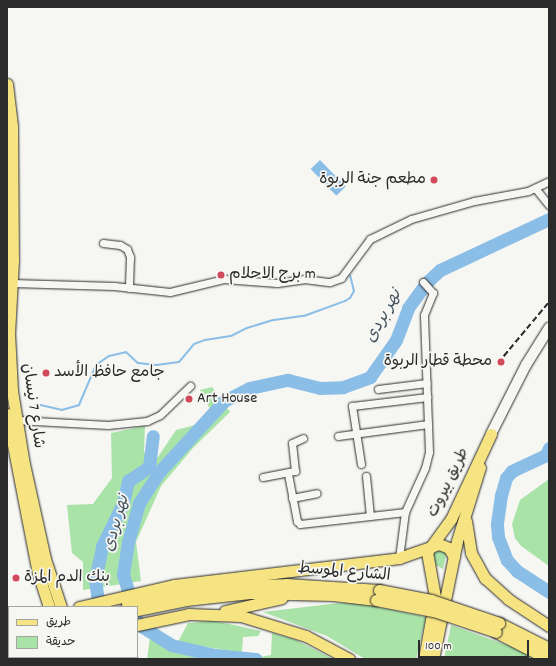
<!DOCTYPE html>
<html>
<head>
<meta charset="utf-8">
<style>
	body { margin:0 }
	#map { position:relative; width:556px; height:666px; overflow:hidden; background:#f6f6f2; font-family:Dekko,"Playpen Sans Arabic",sans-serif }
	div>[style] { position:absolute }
	.green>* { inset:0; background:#a9e3a8 }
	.water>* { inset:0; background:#8bbee7; transform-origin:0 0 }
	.stream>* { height:2px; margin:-1px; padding:0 1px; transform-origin:1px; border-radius:1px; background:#8bbee7 }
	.river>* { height:13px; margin:-6.5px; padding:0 6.5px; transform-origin:6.5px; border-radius:6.5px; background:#8bbee7 }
	.primary-tunnel>* { height:11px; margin-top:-5.5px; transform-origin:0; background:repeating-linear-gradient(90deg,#cdcdca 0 11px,transparent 0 16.5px) }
	.roads { filter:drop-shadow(0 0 1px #2b2b2b) drop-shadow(0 0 1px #2b2b2b) }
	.street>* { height:7px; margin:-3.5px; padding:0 3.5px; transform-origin:3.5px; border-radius:3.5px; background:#f6f6f2 }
	.secondary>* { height:10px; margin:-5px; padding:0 5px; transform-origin:5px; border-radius:5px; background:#f6f6f2 }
	.primary>* { height:11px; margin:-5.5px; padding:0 5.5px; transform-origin:5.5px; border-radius:5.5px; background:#f6e381 }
	.rail>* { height:2px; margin-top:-1px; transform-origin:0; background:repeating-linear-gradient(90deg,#2b2b2b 0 6px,transparent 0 9px) }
	.bridges { filter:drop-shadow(0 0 1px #2b2b2b) drop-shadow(0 0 1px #2b2b2b) }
	.primary-bridge>* { height:11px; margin:-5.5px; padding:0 5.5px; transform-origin:5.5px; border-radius:5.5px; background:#f6e381 }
	.dots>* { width:11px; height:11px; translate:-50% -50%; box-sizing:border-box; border:2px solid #f6f6f2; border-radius:50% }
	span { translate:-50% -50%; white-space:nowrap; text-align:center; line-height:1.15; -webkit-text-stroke:3.5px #f6f6f2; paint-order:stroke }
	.poi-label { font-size:16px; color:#2b2b2b }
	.right { translate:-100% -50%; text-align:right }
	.left { translate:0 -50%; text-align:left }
	.street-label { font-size:16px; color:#2b2b2b }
	.water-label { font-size:17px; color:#485763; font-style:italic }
	.frame { position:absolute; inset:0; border:8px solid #2b2b2b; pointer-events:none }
	.legend { position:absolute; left:8px; top:606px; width:130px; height:52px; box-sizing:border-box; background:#f6f6f2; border:1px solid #a5a5a2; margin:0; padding:5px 7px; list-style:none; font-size:12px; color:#2b2b2b }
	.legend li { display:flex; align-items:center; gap:8px; height:20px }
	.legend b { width:20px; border:1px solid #a5a5a2 }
	.scale { position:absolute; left:418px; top:640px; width:111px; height:18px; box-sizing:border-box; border:2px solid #2b2b2b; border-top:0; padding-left:5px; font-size:12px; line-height:14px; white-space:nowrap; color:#2b2b2b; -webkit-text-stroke:3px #f6f6f2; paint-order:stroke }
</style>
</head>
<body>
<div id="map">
	<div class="green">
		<i style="clip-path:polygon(212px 387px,230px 412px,193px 448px,161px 486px,136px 542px,141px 581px,83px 590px,83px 562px,72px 553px,67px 505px,93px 504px,112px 478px,111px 433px,145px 426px,144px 452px,158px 457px,176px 430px,195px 425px,210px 409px,200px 390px)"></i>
		<i style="clip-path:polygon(549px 479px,549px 566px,521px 546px,515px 538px,512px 524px,520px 500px)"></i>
		<i style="clip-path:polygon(436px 550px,444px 551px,446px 555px,443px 569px,436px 565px,433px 554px)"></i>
		<i style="clip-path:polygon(339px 603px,362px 604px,426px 617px,416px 659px,365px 659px,327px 636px,263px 612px)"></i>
		<i style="clip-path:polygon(213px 621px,234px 625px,261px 631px,258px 636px,243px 637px,242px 653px,178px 642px,188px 623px)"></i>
		<i style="clip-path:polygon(451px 625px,523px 651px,538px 659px,444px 659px)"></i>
		<i style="clip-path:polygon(272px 633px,296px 640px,333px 659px,250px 659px,271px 655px)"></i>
		<i style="clip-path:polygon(150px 637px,169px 648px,231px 659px,147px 659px)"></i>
	</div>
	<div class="water">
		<i style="left:320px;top:160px;width:37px;height:13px;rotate:46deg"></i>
	</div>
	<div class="stream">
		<i style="left:36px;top:404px;width:27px;rotate:13deg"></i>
		<i style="left:62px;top:410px;width:18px;rotate:-16deg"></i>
		<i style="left:79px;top:405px;width:43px;rotate:-67deg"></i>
		<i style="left:96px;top:365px;width:16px;rotate:-35deg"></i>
		<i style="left:109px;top:356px;width:17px;rotate:-13deg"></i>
		<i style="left:126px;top:352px;width:16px;rotate:43deg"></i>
		<i style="left:138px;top:363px;width:19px;rotate:6deg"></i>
		<i style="left:157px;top:365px;width:22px;rotate:-8deg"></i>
		<i style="left:179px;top:362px;width:23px;rotate:-50deg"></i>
		<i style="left:194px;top:344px;width:12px;rotate:-20deg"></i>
		<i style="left:205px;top:340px;width:26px;rotate:-9deg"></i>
		<i style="left:231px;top:336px;width:18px;rotate:-27deg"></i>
		<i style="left:247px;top:328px;width:28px;rotate:-17deg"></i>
		<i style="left:274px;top:320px;width:30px;rotate:-8deg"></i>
		<i style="left:304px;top:316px;width:44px;rotate:-20.1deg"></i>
		<i style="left:345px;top:301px;width:6px;rotate:-31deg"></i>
		<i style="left:350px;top:298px;width:8px;rotate:-60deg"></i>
		<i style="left:354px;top:291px;width:16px;rotate:-104deg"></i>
	</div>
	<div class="river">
		<i style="left:549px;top:448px;width:8px;rotate:113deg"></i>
		<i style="left:546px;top:455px;width:38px;rotate:155deg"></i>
		<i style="left:512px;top:471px;width:9px;rotate:131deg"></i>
		<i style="left:506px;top:478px;width:18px;rotate:106deg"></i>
		<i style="left:501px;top:495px;width:30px;rotate:98deg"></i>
		<i style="left:497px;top:525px;width:12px;rotate:85deg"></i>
		<i style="left:498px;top:537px;width:25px;rotate:69deg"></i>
		<i style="left:507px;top:560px;width:15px;rotate:48deg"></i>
		<i style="left:517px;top:571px;width:38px;rotate:33deg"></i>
		<i style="left:98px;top:601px;width:21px;rotate:-98deg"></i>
		<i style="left:95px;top:580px;width:35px;rotate:-78deg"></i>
		<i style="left:102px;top:546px;width:48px;rotate:-64deg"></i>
		<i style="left:123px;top:503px;width:23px;rotate:-77deg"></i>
		<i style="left:128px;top:481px;width:25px;rotate:-34deg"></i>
		<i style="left:149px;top:467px;width:31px;rotate:-83deg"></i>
		<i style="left:133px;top:607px;width:34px;rotate:-107deg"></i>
		<i style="left:123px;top:574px;width:32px;rotate:-81deg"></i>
		<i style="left:128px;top:542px;width:41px;rotate:-74.2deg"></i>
		<i style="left:139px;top:503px;width:37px;rotate:-57deg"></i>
		<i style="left:159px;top:472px;width:96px;rotate:-47.5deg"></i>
		<i style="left:224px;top:401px;width:28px;rotate:-27deg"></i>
		<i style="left:249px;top:388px;width:40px;rotate:-12deg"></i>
		<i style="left:288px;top:380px;width:33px;rotate:14deg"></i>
		<i style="left:320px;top:388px;width:23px;rotate:-2deg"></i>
		<i style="left:343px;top:387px;width:29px;rotate:-20deg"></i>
		<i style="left:370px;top:377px;width:45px;rotate:-54.9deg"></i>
		<i style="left:396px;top:340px;width:34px;rotate:-69deg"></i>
		<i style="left:408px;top:308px;width:31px;rotate:-54deg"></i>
		<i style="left:426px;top:283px;width:19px;rotate:-43deg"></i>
		<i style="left:440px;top:270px;width:120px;rotate:-25.1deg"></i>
		<i style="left:137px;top:620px;width:4px;rotate:76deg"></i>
		<i style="left:138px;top:624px;width:39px;rotate:32deg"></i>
		<i style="left:171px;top:645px;width:45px;rotate:12.8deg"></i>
		<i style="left:215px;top:655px;width:41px;rotate:5.6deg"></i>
		<i style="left:113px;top:657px;width:2px;rotate:90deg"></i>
		<i style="left:131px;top:657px;width:2px;rotate:63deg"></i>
	</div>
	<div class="primary-tunnel">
		<i style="left:118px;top:607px;width:9px;rotate:-18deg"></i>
	</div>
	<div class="roads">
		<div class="street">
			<i style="left:535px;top:188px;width:22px;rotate:51deg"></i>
			<i style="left:103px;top:243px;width:17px;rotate:7deg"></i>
			<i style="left:120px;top:245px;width:8px;rotate:30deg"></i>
			<i style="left:127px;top:249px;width:9px;rotate:69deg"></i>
			<i style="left:130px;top:257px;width:31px;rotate:92deg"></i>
			<i style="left:12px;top:283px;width:102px;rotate:1.7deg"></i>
			<i style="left:114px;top:286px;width:56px;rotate:6.1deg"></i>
			<i style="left:170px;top:292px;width:56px;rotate:-13.5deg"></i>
			<i style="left:224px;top:279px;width:53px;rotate:4.3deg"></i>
			<i style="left:277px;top:283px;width:27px;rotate:-8deg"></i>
			<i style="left:304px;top:279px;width:26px;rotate:7deg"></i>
			<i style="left:330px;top:282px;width:12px;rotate:-20deg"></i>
			<i style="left:341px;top:278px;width:49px;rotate:-53.4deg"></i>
			<i style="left:370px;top:239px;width:46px;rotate:-26deg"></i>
			<i style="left:411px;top:219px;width:66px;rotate:-15.9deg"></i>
			<i style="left:474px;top:201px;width:55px;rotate:-10.5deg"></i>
			<i style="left:528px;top:191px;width:23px;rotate:-25deg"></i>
			<i style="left:378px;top:389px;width:49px;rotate:-7deg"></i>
			<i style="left:16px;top:420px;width:92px;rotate:3.1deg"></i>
			<i style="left:108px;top:425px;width:39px;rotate:-6deg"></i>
			<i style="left:147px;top:421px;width:14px;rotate:-25deg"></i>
			<i style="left:160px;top:415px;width:42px;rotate:-44deg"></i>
			<i style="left:338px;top:436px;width:91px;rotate:-7.6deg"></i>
			<i style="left:361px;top:464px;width:59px;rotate:-98.8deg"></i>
			<i style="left:352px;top:406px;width:76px;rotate:-6.8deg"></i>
			<i style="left:288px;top:474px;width:48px;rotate:79.2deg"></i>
			<i style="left:297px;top:521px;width:4px;rotate:45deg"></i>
			<i style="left:300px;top:524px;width:106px;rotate:-6.5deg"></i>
			<i style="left:366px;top:476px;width:40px;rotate:84.3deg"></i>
			<i style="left:263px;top:477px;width:33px;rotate:-11deg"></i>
			<i style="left:295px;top:471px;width:28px;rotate:-96deg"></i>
			<i style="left:292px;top:443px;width:12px;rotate:-24deg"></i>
			<i style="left:292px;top:498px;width:25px;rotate:-11deg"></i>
			<i style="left:399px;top:558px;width:46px;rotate:-82.6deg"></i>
			<i style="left:405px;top:512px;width:48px;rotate:-65.6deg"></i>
			<i style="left:425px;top:468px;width:16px;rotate:-76deg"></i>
			<i style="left:429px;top:452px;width:137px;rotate:-92.1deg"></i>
			<i style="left:424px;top:315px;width:24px;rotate:-68deg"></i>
			<i style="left:433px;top:293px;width:15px;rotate:-132deg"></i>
			<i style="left:99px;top:657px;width:2px;rotate:63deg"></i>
		</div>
		<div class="secondary">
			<i style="left:491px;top:434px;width:77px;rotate:-63.1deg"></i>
			<i style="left:526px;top:365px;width:44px;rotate:-58.1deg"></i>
		</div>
		<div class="primary">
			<i style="left:7px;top:84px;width:42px;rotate:83.2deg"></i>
			<i style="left:12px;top:126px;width:134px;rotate:89.6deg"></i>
			<i style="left:13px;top:260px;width:73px;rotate:93.1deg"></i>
			<i style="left:9px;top:333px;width:58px;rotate:87deg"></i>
			<i style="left:12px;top:391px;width:74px;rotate:80.7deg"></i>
			<i style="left:24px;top:464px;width:97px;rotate:77.5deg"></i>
			<i style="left:45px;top:559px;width:51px;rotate:71.6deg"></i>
			<i style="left:7px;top:414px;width:162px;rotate:79deg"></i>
			<i style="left:38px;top:573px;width:36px;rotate:72deg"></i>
			<i style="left:466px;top:521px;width:32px;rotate:81deg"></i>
			<i style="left:471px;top:553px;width:29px;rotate:61deg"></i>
			<i style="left:485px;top:578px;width:31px;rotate:42deg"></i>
			<i style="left:508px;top:599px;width:49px;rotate:33.4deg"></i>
			<i style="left:127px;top:604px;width:58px;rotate:-11.9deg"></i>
			<i style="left:184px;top:592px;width:63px;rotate:-6.3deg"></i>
			<i style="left:247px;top:585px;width:39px;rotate:-1deg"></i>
			<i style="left:286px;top:584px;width:93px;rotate:3.7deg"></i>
			<i style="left:79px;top:607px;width:98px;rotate:-13deg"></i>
			<i style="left:174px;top:585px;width:227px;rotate:-6.8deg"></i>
			<i style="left:399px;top:558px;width:42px;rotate:-19.3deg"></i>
			<i style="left:439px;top:544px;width:11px;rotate:22deg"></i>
			<i style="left:449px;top:548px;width:10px;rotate:61deg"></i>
			<i style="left:137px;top:610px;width:50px;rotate:-11.5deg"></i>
			<i style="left:186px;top:600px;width:64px;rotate:-6.2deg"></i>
			<i style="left:250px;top:593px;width:83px;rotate:1.4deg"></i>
			<i style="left:333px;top:595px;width:43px;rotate:6.6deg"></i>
			<i style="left:225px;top:611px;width:58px;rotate:-12.8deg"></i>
			<i style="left:499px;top:623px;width:56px;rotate:26.6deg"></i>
			<i style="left:137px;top:625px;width:53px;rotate:-11.9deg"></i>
			<i style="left:189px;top:614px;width:52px;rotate:2.2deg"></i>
			<i style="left:241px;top:616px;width:68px;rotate:17.1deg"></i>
			<i style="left:306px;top:636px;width:49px;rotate:28.1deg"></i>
			<i style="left:496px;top:632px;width:59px;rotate:27.4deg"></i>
			<i style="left:7px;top:638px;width:2px;rotate:-27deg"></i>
			<i style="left:7px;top:648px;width:2px;rotate:27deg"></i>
			<i style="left:13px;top:657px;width:2px;rotate:63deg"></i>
			<i style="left:32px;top:659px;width:4px;rotate:-27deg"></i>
			<i style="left:424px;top:659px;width:63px;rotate:-79.9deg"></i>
			<i style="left:435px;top:597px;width:46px;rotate:-100.1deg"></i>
			<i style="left:427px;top:552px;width:41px;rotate:-54deg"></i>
			<i style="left:451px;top:519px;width:94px;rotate:-64.8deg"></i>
			<i style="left:433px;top:659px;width:120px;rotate:-78.5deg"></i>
			<i style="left:457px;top:541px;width:77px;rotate:-72.7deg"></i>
		</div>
	</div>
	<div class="rail">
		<i style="left:498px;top:363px;width:80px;rotate:-50.1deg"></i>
	</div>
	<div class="bridges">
		<div class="primary-bridge">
			<i style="left:379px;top:590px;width:53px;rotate:10.9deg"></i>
			<i style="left:431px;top:600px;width:72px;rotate:18.7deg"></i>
			<i style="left:376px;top:600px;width:62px;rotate:11.1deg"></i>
			<i style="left:437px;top:612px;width:62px;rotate:18.7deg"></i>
		</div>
	</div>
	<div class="dots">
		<i style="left:434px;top:180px;background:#d1495b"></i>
		<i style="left:221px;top:275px;background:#d1495b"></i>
		<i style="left:501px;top:362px;background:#d1495b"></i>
		<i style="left:46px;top:373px;background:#d1495b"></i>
		<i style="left:189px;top:399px;background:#d1495b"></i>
		<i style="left:16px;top:578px;background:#d1495b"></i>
	</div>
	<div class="poi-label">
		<span class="right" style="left:426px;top:180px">مطعم جنة الربوة</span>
		<span class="left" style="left:229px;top:275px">برج الاحلام m</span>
		<span class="right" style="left:492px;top:362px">محطة قطار الربوة</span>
		<span class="left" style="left:54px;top:373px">جامع حافظ الأسد</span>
		<span class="left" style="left:197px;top:399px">Art House</span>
		<span class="left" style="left:24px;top:578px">بنك الدم المزة</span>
	</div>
	<div class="street-label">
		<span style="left:32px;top:406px;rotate:82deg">شارع 7 نيسان</span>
		<span style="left:449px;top:483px;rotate:-64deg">طريق بيروت</span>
		<span style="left:344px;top:573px;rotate:5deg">الشارع الموسط</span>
	</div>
	<div class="water-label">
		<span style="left:385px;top:317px;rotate:-61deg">نهر بردى</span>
		<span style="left:118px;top:524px;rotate:-74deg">نهر بردى</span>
	</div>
	<div class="frame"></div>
	<ul class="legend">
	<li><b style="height:5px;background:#f6e381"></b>طريق</li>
	<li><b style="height:11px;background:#a9e3a8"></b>حديقة</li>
	</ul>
	<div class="scale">100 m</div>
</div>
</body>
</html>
